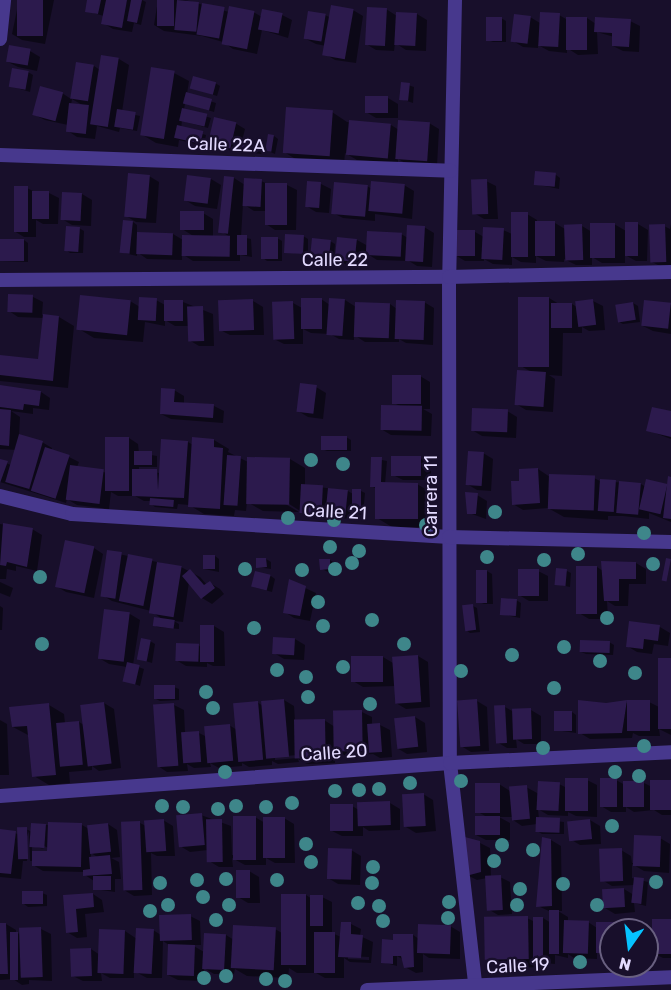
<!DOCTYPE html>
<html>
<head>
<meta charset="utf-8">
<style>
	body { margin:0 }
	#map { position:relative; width:671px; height:990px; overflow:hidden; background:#180f2b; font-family:Rubik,sans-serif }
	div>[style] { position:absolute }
	.shadow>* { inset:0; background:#0007 }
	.building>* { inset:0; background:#2c1a4d; transform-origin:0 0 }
	.street>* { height:14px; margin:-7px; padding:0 7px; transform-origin:7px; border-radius:7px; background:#47388d }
	.trees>* { width:14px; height:14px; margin:-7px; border-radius:50%; background:#3e868a }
	span { translate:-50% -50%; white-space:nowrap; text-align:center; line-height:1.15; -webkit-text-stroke:5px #180f2b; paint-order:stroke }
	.street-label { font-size:18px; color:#e3daff }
	.north { position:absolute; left:599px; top:918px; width:60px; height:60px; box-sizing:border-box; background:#180f2b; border:2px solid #696080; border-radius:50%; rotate:194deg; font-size:16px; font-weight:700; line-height:24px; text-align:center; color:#e3daff }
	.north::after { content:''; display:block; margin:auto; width:21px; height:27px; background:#06c3ff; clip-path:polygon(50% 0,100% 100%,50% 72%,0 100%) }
</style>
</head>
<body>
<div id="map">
	<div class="shadow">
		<i style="clip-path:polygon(19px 0,54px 0,45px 44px,22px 40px,12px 34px)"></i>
		<i style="clip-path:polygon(88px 0,142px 0,146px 2px,141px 25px,134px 23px,132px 32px,113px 29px,103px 23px,104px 16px,86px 11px)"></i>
		<i style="clip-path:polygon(158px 0,185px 0,229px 12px,230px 7px,255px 13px,262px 17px,282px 15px,292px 20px,288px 38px,262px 30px,257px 54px,233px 49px,223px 42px,202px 36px,164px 31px,154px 25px)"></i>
		<i style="clip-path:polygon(386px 9px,397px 16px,397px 13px,417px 14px,427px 20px,426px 51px,406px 50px,395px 43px,394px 51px,376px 50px,366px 44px)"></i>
		<i style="clip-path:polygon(353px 10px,363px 16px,356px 63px,335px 60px,325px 54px,326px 46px,316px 44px,306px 39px,325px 15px,331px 18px)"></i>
		<i style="clip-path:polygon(559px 15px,566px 19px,587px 18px,596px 24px,630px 21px,640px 26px,639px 52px,623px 51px,613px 46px,614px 37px,597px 32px,598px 54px,578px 55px,567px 48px,567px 53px,549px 51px,538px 45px,538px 48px,523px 47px,513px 41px,530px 17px,540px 23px)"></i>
		<i style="clip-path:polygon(501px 18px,506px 21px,506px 42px,493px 42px,488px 40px)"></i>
		<i style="clip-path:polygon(30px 51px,40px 57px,37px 71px,18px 67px,8px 62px)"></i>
		<i style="clip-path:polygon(evenodd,102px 57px,119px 59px,129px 65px,122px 112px,140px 116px,137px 131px,120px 128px,119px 132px,97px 126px,95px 139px,77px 137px,68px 131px,68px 125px,45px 120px,35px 115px,62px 93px,71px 99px,94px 66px,100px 70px,102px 57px,72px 99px,84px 106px,71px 105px,72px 99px)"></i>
		<i style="clip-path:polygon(28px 72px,33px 75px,30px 92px,10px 86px)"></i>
		<i style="clip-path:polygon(174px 73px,189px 81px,187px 94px,216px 103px,214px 112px,185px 103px,184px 110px,211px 118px,208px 128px,182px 121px,181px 128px,206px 135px,204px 146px,179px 140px,178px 147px,156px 143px,141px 134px)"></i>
		<i style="clip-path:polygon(215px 83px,220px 86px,217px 96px,192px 88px)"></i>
		<i style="clip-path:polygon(402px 83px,414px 87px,413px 103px,401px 99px)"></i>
		<i style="clip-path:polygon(388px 98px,398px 104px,398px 118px,376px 118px,366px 112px)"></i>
		<i style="clip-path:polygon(332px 112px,347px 122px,391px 125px,399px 130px,429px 123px,439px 129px,437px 166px,407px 164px,398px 159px,398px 163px,357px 160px,345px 153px,344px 164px,299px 161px,284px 152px)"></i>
		<i style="clip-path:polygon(235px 123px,245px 129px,241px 145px,258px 146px,262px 148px,262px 154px,239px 152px,219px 148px,209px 142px)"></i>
		<i style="clip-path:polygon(274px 136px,278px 139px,275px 154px,266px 150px)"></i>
		<i style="clip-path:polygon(556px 175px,560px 178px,559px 189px,535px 184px)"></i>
		<i style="clip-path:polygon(149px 176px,159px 182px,156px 223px,136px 222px,126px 216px)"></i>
		<i style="clip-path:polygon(234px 178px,245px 185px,261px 181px,268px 184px,287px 185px,297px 190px,296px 230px,275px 230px,266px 224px,266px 211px,254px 211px,243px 204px,241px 237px,251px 239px,252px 257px,240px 255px,240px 261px,193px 261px,182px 254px,182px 260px,147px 259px,137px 252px,137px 256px,124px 253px,133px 222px,137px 225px,137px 233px,173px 234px,183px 240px,195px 237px,182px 229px,203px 213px,213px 219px,213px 237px,230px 237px,222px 232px)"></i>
		<i style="clip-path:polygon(211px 179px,221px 185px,217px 209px,195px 206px,185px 200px)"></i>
		<i style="clip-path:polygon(486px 181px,496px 186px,498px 219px,484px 219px,474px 213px)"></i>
		<i style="clip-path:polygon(308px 182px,321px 184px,331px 189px,329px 213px,316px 212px,306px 206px)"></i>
		<i style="clip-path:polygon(404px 185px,414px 191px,412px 219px,375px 214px,375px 221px,343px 218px,333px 213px,367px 186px,372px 189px)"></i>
		<i style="clip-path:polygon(27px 188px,35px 192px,49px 193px,59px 198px,58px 224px,43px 224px,36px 220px,36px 237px,24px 237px,14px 231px)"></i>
		<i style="clip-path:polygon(63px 194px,82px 194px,92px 200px,91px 226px,72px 225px,62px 219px)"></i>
		<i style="clip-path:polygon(527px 214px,537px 220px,537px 222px,555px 223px,565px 229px,582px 226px,592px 232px,614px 224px,626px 231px,638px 224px,648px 230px,647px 261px,636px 261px,625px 255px,625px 263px,602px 263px,592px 257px,592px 265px,576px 265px,564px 259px,564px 262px,546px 261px,536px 256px,536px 263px,521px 262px,512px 257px,512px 265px,493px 264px,484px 259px,484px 261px,465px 261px,455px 255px,475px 232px,484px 237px,503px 230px,512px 234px)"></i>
		<i style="clip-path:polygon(671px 224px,671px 267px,662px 267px,652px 262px,664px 226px,670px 229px)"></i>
		<i style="clip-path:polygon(424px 227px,434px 233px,432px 267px,417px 266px,409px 261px,377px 260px,366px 253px,365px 266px,347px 265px,337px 259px,338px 238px,357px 240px,368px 246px,401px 234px,408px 238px)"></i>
		<i style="clip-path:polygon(79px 228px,84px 231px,83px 253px,70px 253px,66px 250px)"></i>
		<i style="clip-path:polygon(303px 236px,308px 239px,308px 255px,286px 252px)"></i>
		<i style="clip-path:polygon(277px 238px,282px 241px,282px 261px,267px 261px,263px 258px)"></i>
		<i style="clip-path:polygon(0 240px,24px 240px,28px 243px,28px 262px,0 261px)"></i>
		<i style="clip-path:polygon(330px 241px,335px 244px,334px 258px,312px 254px)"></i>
		<i style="clip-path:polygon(9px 295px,33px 297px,43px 302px,42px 315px,59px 317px,74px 326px,68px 388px,0 381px,0 356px,40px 360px,44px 318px,18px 317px,9px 311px)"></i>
		<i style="clip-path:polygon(549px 298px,559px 304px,572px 304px,577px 307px,593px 301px,603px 306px,605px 330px,589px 331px,582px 327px,582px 333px,563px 333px,562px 376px,549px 375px,555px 379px,553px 412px,526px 410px,516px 404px,533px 373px,521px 366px)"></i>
		<i style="clip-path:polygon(321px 299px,330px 305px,330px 299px,345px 300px,356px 307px,390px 304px,397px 309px,424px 302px,434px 308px,433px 345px,406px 343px,399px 339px,399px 342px,365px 342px,354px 335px,354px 340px,339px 339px,330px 334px,311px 333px,303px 329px,303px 344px,284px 344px,274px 339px,293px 303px,302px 308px)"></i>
		<i style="clip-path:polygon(156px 300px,165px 305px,183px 302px,213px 314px,214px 346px,199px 346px,189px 340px,189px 326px,175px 326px,165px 320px,165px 326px,145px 322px,143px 342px,94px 338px,79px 329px,130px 301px,140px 307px)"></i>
		<i style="clip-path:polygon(253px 301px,263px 307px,264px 335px,230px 335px,220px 330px,219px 302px)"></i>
		<i style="clip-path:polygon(633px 303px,638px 306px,640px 322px,623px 324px,619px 322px)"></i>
		<i style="clip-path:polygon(671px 304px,671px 334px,653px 331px,643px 326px)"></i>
		<i style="clip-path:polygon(420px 376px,430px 382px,430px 409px,423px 409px,432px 414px,431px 436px,391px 435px,381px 429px,402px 407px,394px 403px)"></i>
		<i style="clip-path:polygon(evenodd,0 387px,41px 392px,50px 398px,49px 410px,33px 408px,33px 414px,11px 411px,20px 417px,19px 436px,42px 442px,52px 448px,51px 451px,69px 457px,79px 462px,77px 467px,108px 473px,129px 438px,138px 444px,139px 453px,157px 456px,157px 467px,139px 467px,139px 471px,160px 473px,188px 442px,193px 445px,214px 440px,229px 449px,228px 452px,248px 462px,290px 459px,305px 468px,305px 485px,348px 491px,353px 494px,361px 491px,365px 493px,363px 515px,357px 514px,357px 519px,338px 518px,331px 514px,330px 519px,311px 518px,283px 500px,282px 502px,299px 512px,263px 511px,247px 502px,246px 511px,235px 510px,234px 516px,204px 514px,189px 505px,178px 504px,177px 509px,155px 507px,151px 504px,151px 501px,144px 501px,135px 496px,118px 496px,111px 492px,109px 509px,77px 505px,67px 499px,66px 503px,16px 487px,0 482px,0 461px,11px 465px,16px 450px,0 449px,0 387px,309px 512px,328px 514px,328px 517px,309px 515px,309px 512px)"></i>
		<i style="clip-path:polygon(316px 387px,326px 393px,323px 419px,308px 417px,298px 411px)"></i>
		<i style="clip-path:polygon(174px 390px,184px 396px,184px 404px,214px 406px,224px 411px,223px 423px,171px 419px,161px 414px)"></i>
		<i style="clip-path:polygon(507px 411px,517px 417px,516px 438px,482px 436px,472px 430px)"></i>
		<i style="clip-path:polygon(671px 413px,671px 439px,647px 430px)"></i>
		<i style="clip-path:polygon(346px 437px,351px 440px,351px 451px,327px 451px,322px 449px)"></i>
		<i style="clip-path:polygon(483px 453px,493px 459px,491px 491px,477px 490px,467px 484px)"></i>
		<i style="clip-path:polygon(372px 458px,387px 461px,385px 484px,417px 484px,432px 493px,432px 527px,392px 527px,377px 518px,377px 489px,371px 486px)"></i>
		<i style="clip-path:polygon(421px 458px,431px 464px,431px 480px,403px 480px,393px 475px)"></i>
		<i style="clip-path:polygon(538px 469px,550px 477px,594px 478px,600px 481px,641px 484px,646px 487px,648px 481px,668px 486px,671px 478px,671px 522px,649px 513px,649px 519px,623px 516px,608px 516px,608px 520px,564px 517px,548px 508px,523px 510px,513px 504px,521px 483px)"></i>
		<i style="clip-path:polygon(477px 495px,487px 501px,486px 519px,469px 513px)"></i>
		<i style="clip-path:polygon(0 524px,32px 529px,42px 535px,37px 571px,16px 566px,16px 571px,7px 569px,6px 579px,0 579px)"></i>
		<i style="clip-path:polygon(94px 548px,103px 554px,94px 598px,66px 592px,56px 586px)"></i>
		<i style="clip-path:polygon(109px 552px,181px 567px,200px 577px,207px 585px,210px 583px,220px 589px,224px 594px,212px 604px,202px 598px,189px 582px,183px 622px,174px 621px,179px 624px,179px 629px,157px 627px,154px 625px,162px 619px,151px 611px,112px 601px,102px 595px)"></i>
		<i style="clip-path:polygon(215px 556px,219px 559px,219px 572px,204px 569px)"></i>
		<i style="clip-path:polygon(266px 559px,271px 562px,271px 569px,258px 567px)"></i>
		<i style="clip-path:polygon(330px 560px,340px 566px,340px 574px,332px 574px,322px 569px)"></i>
		<i style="clip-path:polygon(636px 563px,646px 569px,646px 584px,629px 584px,628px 606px,615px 606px,607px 601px,608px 619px,589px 619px,579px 613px,597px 567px,603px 571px)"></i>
		<i style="clip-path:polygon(487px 571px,492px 574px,493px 604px,484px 604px,479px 602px)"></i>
		<i style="clip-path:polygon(538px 571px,548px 576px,548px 601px,529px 601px,519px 595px)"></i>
		<i style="clip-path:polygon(567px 571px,571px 573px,570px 587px,556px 584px)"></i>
		<i style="clip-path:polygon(271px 576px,275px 579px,272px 592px,254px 587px)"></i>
		<i style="clip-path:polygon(290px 581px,316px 593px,310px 621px,294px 618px,285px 612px)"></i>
		<i style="clip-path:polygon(0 582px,13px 588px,10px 597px,0 593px)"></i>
		<i style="clip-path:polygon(516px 600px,521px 603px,520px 618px,501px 614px)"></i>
		<i style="clip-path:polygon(0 606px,3px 608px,2px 630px,0 630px)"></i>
		<i style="clip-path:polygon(473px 606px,477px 608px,480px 632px,470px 633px,466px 630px)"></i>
		<i style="clip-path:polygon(105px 610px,130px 614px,140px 620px,133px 665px,144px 669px,140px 686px,124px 680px,127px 667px,109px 664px,99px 658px)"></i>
		<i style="clip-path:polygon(630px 623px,660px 627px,670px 633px,668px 646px,654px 644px,652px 654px,637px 652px,627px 646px)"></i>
		<i style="clip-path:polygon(214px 626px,224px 632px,225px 666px,213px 666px,207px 663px,207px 667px,186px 666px,176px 660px,198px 645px,202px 648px)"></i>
		<i style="clip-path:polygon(295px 639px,305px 645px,304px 660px,284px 659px,274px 653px)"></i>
		<i style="clip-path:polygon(150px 641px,155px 644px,152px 663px,139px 659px)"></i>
		<i style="clip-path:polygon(609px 642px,614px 645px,613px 655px,586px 654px,581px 652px)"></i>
		<i style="clip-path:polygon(418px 656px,428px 662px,430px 707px,406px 709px,396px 703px,395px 686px,363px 687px,353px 681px,383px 657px,393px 663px)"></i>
		<i style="clip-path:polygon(671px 659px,671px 735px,659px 729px,660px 736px,639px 736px,633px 733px,632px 738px,590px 739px,580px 733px,606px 704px,649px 702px,659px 707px)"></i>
		<i style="clip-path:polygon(174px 687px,179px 689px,179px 700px,160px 701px,156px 699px)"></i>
		<i style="clip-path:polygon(evenodd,284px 700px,294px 706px,295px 721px,324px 720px,335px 727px,362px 712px,372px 717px,372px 725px,380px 725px,390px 730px,392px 757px,380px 758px,373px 754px,346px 756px,335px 750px,335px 763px,307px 764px,298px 759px,299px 762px,278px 764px,272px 761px,272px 765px,249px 767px,242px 763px,242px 766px,219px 768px,210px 763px,211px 767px,194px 768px,187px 764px,188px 771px,167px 772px,158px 766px,174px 705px,184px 710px,185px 733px,199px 733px,207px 737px,229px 725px,237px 730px,257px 702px,263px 706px,284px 700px,297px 755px,297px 758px,275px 760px,275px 757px,297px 755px)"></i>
		<i style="clip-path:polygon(477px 701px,487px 707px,489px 751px,471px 752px,461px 746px)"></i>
		<i style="clip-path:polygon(104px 703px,114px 709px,121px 768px,99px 771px,92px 766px,92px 770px,69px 772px,70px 783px,49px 785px,34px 776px,28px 735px,13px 727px,49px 705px,64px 714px,65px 723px,79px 722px,84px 725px)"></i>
		<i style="clip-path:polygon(505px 707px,514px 712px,531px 710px,541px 716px,541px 744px,524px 744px,516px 739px,517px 748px,507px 748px,497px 742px)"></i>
		<i style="clip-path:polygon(572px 712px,576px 715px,576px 733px,555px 730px)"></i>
		<i style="clip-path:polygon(415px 717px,425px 723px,427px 752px,407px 754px,397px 748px)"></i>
		<i style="clip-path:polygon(0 720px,7px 724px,9px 775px,0 775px)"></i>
		<i style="clip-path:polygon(587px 780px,597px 785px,597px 817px,576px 816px,568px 812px,568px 816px,548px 815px,538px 809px,539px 819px,564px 822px,564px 834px,542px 834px,537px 831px,537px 824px,522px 826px,513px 820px,512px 817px,499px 817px,510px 823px,510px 840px,486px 840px,476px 835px,487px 817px,478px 812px,499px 784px,510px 791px,526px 787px,539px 794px,559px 784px,567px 788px)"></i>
		<i style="clip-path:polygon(616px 780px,625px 785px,644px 783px,652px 787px,671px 782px,671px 815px,662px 815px,654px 810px,634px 812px,626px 807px,626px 812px,611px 812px,601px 806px)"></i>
		<i style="clip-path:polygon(423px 794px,433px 800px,436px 831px,416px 833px,406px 827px)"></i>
		<i style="clip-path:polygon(390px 803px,400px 809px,400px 830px,369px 831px,363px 827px,363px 836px,342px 836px,332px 831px,352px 806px,359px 810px)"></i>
		<i style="clip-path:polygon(201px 815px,231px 826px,232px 855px,235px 855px,255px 817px,265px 823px,284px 818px,294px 824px,295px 863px,275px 863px,266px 858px,266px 865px,245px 865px,232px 858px,233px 867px,219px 867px,209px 861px,208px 850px,190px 852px,180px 846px)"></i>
		<i style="clip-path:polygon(163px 820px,173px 826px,175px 856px,157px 856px,151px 853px,152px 895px,134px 896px,124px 890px,140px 823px,146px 826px)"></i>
		<i style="clip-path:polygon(590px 820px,600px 826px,601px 844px,580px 845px,570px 839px)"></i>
		<i style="clip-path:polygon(evenodd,108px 824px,117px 830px,120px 857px,111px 858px,119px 862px,121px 879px,115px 879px,115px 892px,94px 889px,94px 881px,85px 875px,84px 872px,43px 871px,33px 865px,33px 861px,30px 861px,29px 831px,26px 839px,27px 861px,23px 861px,21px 879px,0 877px,0 830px,18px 834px,26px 829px,32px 832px,46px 825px,82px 825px,89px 829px,108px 824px,39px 843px,48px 848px,54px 853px,32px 852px,32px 846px,44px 849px,38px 846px,39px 843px,108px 824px,91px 853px,99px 858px,91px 858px,91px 853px)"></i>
		<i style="clip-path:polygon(660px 838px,670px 844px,669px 873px,644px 871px,632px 864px,632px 878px,648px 882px,646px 906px,634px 903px,635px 912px,615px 914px,605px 908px,624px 889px,634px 895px,634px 885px,612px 886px,602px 880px,621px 850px,631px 856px,632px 863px,634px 863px)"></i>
		<i style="clip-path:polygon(551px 840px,561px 846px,562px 911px,558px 911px,568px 917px,568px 922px,588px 922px,597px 928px,617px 924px,625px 928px,625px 923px,643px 923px,653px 929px,671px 920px,671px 958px,663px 958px,653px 953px,653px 958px,647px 958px,647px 930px,611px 930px,611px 958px,597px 952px,597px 959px,574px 958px,568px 954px,568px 958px,555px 955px,555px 964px,544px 963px,544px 967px,503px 968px,488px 960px,527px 918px,535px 922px,543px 918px,551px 923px,551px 912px,538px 906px)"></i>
		<i style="clip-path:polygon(480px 843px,490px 848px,491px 877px,500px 877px,510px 882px,512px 914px,498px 915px,488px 909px,487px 878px,477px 880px,467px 875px)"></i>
		<i style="clip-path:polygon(351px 850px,361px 856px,360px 885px,338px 884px,328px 878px)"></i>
		<i style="clip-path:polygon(249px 871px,259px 877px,260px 903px,248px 903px,238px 897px)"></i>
		<i style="clip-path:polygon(42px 893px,47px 895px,47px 906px,28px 907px,24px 904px)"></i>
		<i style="clip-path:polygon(93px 894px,102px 900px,104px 912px,85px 914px,87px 937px,77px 938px,67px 932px,65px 896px)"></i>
		<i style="clip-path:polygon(evenodd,306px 895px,312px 899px,322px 897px,332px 902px,332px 933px,341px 937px,351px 924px,361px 929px,360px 936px,373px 942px,371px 963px,350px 962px,344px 958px,344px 978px,325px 978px,316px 973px,297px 973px,289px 968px,288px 978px,247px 976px,235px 969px,234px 974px,214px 974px,204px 968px,203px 981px,178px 980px,168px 975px,169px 945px,163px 941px,162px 978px,147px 978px,134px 971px,134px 978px,110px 978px,101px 973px,102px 981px,83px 981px,73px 976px,91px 949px,100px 955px,125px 931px,137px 939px,153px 930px,161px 935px,190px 916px,200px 921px,201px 945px,192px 945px,204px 952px,226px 935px,234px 940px,275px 929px,282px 933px,306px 895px,348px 956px,369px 957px,369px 960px,348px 959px,348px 956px)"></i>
		<i style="clip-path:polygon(6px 924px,16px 930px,16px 934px,41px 929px,51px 934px,52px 981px,29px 980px,29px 984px,22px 985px,13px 979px,0 980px,0 925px)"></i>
		<i style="clip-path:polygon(450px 926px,460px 932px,460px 959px,429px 958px,423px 954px,423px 972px,416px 973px,405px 967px,404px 960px,397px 956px,397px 966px,382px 962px,394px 942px,413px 935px,419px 939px)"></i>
	</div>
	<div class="building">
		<i style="left:17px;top:0;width:26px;height:36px"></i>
		<i style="clip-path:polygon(87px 0,101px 0,98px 14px,85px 12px)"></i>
		<i style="clip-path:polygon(106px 0,127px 0,122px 28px,101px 24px)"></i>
		<i style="clip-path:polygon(131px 0,142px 0,137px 23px,127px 21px)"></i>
		<i style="left:157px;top:0;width:17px;height:26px"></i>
		<i style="left:177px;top:0;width:22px;height:30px;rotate:5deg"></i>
		<i style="left:202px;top:3px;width:23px;height:32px;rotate:10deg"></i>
		<i style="left:331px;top:5px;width:23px;height:51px;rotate:10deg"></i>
		<i style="left:229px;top:6px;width:26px;height:39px;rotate:11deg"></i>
		<i style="left:367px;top:7px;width:20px;height:38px;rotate:3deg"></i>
		<i style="left:262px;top:9px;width:21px;height:21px;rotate:11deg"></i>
		<i style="left:308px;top:11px;width:18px;height:28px;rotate:9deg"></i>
		<i style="left:396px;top:12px;width:21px;height:33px;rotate:3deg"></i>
		<i style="left:540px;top:12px;width:20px;height:34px;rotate:3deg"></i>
		<i style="left:514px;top:14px;width:17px;height:28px;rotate:7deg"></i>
		<i style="left:486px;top:17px;width:16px;height:24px"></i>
		<i style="left:566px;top:17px;width:21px;height:33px"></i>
		<i style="clip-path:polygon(595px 17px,631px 19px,629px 47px,612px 46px,612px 33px,594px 32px)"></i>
		<i style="left:9px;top:45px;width:22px;height:17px;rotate:10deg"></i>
		<i style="left:101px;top:55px;width:18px;height:70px;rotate:9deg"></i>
		<i style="left:76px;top:62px;width:18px;height:37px;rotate:9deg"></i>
		<i style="left:151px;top:67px;width:24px;height:69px;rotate:9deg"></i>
		<i style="left:12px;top:68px;width:17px;height:19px;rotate:10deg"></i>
		<i style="left:193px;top:76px;width:24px;height:13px;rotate:15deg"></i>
		<i style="left:401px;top:82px;width:9px;height:18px;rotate:6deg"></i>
		<i style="left:40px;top:86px;width:24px;height:30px;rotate:15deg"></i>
		<i style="left:186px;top:92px;width:27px;height:12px;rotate:15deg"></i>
		<i style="left:388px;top:96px;width:17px;height:23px;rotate:90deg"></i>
		<i style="left:69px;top:103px;width:20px;height:29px;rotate:6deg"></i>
		<i style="left:286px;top:107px;width:47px;height:46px;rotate:4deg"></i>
		<i style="left:182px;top:108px;width:26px;height:13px;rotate:13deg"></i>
		<i style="left:117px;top:109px;width:19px;height:18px;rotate:9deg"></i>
		<i style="left:214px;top:117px;width:23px;height:27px;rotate:13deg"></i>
		<i style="left:349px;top:120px;width:42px;height:35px;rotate:5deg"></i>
		<i style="left:398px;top:120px;width:32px;height:39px;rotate:4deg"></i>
		<i style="left:177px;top:125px;width:27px;height:13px;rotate:13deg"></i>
		<i style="left:268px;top:134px;width:6px;height:17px;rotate:9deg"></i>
		<i style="clip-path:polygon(239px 144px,258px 144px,258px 152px,238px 151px)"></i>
		<i style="left:535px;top:171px;width:21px;height:14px;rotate:5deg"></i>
		<i style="left:128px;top:173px;width:22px;height:44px;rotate:5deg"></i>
		<i style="left:187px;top:175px;width:24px;height:26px;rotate:7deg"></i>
		<i style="left:224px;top:176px;width:10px;height:57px;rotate:6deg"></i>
		<i style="left:244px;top:178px;width:18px;height:28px;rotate:3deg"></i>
		<i style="left:487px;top:179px;width:35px;height:16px;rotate:88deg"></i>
		<i style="left:307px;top:181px;width:14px;height:26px;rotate:4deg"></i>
		<i style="left:371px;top:181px;width:34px;height:30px;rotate:5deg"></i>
		<i style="left:334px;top:182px;width:34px;height:32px;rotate:5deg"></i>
		<i style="left:265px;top:183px;width:22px;height:42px"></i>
		<i style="left:14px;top:186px;width:14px;height:46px"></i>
		<i style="left:32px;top:191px;width:17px;height:28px"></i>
		<i style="left:62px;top:192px;width:20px;height:28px;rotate:3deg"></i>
		<i style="left:180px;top:211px;width:24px;height:19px"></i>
		<i style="left:511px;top:212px;width:17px;height:45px"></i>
		<i style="left:123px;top:220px;width:10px;height:33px;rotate:6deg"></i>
		<i style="left:535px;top:221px;width:20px;height:35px"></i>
		<i style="left:625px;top:222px;width:13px;height:34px"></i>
		<i style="left:590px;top:223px;width:25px;height:35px"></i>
		<i style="left:582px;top:224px;width:36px;height:18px;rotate:88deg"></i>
		<i style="left:665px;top:224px;width:38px;height:16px;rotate:88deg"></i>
		<i style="left:407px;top:225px;width:18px;height:36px;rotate:3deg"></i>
		<i style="left:66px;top:226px;width:14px;height:25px;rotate:4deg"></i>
		<i style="left:483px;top:227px;width:21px;height:32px;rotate:3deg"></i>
		<i style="left:454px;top:230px;width:21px;height:26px"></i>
		<i style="left:367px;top:231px;width:35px;height:24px;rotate:3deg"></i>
		<i style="left:137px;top:232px;width:36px;height:22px;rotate:2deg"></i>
		<i style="left:285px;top:234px;width:19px;height:19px;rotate:3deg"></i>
		<i style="left:182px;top:235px;width:48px;height:21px;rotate:1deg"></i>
		<i style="left:237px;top:235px;width:10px;height:20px"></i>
		<i style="left:261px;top:237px;width:17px;height:22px"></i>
		<i style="left:337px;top:237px;width:20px;height:23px;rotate:6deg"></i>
		<i style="left:312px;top:238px;width:19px;height:17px;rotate:6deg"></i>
		<i style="left:0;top:239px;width:24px;height:22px"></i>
		<i style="left:8px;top:294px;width:25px;height:18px;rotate:2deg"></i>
		<i style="left:80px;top:295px;width:51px;height:35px;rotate:6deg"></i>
		<i style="left:139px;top:297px;width:18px;height:23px;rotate:3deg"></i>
		<i style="left:518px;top:297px;width:31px;height:70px"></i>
		<i style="left:301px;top:298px;width:21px;height:31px"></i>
		<i style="left:329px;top:298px;width:16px;height:37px;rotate:4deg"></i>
		<i style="left:253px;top:299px;width:31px;height:35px;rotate:88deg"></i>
		<i style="left:593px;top:299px;width:26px;height:18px;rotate:83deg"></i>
		<i style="left:164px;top:300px;width:19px;height:21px"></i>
		<i style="left:396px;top:300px;width:29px;height:39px;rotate:2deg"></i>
		<i style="left:644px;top:300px;width:27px;height:26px;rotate:6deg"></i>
		<i style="left:293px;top:301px;width:38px;height:21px;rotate:88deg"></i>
		<i style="left:355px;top:302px;width:35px;height:35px;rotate:2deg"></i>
		<i style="left:633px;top:302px;width:18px;height:18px;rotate:81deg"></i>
		<i style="left:551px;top:303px;width:21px;height:25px"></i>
		<i style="left:203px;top:306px;width:35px;height:16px;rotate:88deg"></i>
		<i style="clip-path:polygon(43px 314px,59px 316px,53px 381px,0 375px,0 355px,38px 359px)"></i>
		<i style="left:517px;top:370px;width:29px;height:35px;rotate:4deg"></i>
		<i style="left:392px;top:375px;width:29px;height:29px"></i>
		<i style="left:300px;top:383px;width:17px;height:29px;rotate:7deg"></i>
		<i style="clip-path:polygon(0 385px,41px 391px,39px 406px,24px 404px,23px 410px,0 407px)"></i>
		<i style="clip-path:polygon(161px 388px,175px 389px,174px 402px,214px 404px,213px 418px,160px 414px)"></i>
		<i style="left:381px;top:405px;width:41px;height:25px;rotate:1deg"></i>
		<i style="clip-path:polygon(652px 407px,671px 411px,671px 437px,646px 431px)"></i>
		<i style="left:472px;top:408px;width:36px;height:23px;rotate:2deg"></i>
		<i style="clip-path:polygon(0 409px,11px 410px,9px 446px,0 445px)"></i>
		<i style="left:19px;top:434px;width:25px;height:50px;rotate:16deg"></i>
		<i style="left:321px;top:436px;width:26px;height:14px"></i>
		<i style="left:105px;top:437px;width:24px;height:54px"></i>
		<i style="clip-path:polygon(192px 437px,214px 439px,214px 447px,223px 448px,220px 509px,188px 507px)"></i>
		<i style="clip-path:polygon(161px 439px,188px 441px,184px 498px,132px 496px,132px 469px,157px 469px,158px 490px)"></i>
		<i style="left:45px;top:447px;width:26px;height:46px;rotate:18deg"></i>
		<i style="left:152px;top:451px;width:14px;height:18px;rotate:90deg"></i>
		<i style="left:468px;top:451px;width:16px;height:34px;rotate:4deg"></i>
		<i style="left:227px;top:455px;width:14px;height:50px;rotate:4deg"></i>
		<i style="left:391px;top:456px;width:30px;height:20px"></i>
		<i style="left:247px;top:457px;width:43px;height:47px;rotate:1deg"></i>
		<i style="clip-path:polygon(371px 457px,382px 457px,381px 482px,418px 483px,418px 519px,375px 519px,375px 487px,370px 487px)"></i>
		<i style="clip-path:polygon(0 459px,8px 461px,0 483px)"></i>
		<i style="left:70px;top:465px;width:34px;height:35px;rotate:7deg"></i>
		<i style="clip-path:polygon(538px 468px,540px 503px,512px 505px,511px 481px,519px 481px,519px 469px)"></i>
		<i style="left:549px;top:474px;width:46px;height:35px;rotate:2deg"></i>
		<i style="clip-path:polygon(668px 476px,671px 477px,671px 519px,663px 518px)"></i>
		<i style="left:600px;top:479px;width:16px;height:32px;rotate:4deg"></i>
		<i style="left:646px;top:479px;width:22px;height:31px;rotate:13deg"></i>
		<i style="left:619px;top:481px;width:22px;height:32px;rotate:5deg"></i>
		<i style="left:301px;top:484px;width:22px;height:29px;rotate:3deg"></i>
		<i style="left:328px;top:488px;width:20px;height:25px;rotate:6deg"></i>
		<i style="left:352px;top:489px;width:9px;height:24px"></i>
		<i style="clip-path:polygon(465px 492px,478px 493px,476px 514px,467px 514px)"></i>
		<i style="left:150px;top:498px;width:24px;height:7px;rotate:5deg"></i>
		<i style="clip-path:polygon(3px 523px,33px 528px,27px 567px,7px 562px,6px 566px,0 565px)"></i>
		<i style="left:65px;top:540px;width:30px;height:48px;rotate:12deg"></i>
		<i style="left:107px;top:550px;width:15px;height:47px;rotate:8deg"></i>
		<i style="left:128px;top:554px;width:25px;height:48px;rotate:11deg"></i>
		<i style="left:203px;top:555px;width:12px;height:14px"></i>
		<i style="clip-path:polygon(256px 558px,266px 558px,267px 567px,256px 568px)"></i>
		<i style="left:666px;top:558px;width:5px;height:23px;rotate:11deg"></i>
		<i style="clip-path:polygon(319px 559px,330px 559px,330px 569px,320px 570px)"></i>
		<i style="clip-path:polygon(601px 561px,636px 562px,636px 579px,619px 579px,619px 601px,604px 601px)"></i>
		<i style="left:157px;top:562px;width:25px;height:52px;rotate:9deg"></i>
		<i style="left:576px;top:566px;width:21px;height:48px"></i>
		<i style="left:556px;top:568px;width:11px;height:17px;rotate:5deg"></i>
		<i style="clip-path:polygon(190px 569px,204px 585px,210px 581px,215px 588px,201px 599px,182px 576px)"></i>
		<i style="left:518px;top:569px;width:21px;height:27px"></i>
		<i style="left:476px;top:570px;width:11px;height:33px"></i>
		<i style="left:255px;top:571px;width:16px;height:16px;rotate:14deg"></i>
		<i style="clip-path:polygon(289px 579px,306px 586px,300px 616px,283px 613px)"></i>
		<i style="left:501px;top:598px;width:16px;height:17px;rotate:4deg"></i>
		<i style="left:473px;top:604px;width:26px;height:11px;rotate:83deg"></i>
		<i style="left:104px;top:609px;width:26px;height:50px;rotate:7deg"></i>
		<i style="left:154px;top:617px;width:21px;height:9px;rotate:8deg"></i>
		<i style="clip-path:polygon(629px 621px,660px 625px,658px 641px,644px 639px,643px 649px,626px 647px)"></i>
		<i style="left:200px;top:625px;width:14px;height:37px"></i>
		<i style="left:273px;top:637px;width:22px;height:17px;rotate:3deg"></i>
		<i style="left:141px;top:638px;width:10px;height:22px;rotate:11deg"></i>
		<i style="left:580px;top:640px;width:30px;height:12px;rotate:2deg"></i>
		<i style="left:176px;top:643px;width:23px;height:18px;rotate:2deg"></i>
		<i style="left:418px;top:655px;width:47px;height:26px;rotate:86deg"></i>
		<i style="left:351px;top:656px;width:32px;height:26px"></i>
		<i style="left:658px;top:658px;width:13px;height:71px"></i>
		<i style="left:127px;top:662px;width:13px;height:20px;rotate:13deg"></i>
		<i style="left:175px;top:685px;width:14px;height:21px;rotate:90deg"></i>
		<i style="left:284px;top:699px;width:58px;height:23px;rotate:85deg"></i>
		<i style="left:477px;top:699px;width:47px;height:20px;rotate:86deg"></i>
		<i style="clip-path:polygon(578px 700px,606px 703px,627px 700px,650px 700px,650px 731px,627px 731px,627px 700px,622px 733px,578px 734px)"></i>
		<i style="left:258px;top:701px;width:59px;height:25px;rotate:85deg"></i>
		<i style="left:104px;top:702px;width:62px;height:24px;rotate:83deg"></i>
		<i style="clip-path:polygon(49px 703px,56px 775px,32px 777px,27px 726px,12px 727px,9px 707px)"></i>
		<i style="left:174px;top:703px;width:63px;height:21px;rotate:86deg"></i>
		<i style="left:505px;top:705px;width:38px;height:11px;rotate:87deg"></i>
		<i style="left:531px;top:708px;width:31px;height:19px;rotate:88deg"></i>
		<i style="left:362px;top:710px;width:41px;height:29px;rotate:89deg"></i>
		<i style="left:554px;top:711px;width:18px;height:20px"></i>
		<i style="left:415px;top:716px;width:31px;height:21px;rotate:84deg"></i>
		<i style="left:325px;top:719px;width:39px;height:31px;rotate:89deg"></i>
		<i style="left:79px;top:721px;width:44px;height:23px;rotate:85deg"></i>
		<i style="left:380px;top:723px;width:29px;height:13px;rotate:86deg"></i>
		<i style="left:230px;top:724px;width:37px;height:26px;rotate:85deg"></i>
		<i style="left:199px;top:731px;width:31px;height:18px;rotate:86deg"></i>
		<i style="left:565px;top:778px;width:23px;height:33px"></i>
		<i style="left:600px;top:778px;width:17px;height:29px"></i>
		<i style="left:650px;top:780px;width:21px;height:30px"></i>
		<i style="left:538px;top:781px;width:22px;height:29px;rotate:3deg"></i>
		<i style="left:623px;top:781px;width:21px;height:26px"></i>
		<i style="left:475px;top:783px;width:25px;height:30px"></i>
		<i style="left:527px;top:785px;width:34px;height:18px;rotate:85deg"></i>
		<i style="left:424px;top:793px;width:33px;height:22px;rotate:87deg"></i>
		<i style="left:390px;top:801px;width:24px;height:33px;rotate:88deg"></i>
		<i style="left:353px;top:804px;width:27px;height:23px;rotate:90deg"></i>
		<i style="left:202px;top:813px;width:32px;height:26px;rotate:85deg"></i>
		<i style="left:233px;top:816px;width:23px;height:44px"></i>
		<i style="left:475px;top:816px;width:25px;height:19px"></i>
		<i style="left:263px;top:817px;width:22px;height:41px"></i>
		<i style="left:536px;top:817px;width:24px;height:15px;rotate:2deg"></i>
		<i style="left:164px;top:819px;width:32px;height:20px;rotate:86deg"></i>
		<i style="left:222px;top:819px;width:43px;height:16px;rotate:89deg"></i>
		<i style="left:590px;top:819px;width:20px;height:23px;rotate:84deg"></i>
		<i style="left:140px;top:821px;width:69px;height:19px;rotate:88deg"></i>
		<i style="clip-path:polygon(48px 822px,82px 823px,81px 867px,32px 866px,32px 851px,47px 851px)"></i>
		<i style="left:31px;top:823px;width:15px;height:24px;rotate:4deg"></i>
		<i style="left:108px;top:823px;width:29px;height:21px;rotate:84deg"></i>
		<i style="left:27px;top:827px;width:32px;height:10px;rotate:88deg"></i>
		<i style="clip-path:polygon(0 829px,16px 831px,11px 874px,0 873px)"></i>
		<i style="left:634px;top:835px;width:27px;height:31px;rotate:2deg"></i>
		<i style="clip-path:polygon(461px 836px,480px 841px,481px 872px,466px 876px)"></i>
		<i style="clip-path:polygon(542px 837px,551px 839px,552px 906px,536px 907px)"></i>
		<i style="left:328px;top:848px;width:24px;height:31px;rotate:2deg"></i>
		<i style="left:622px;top:848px;width:33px;height:23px;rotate:88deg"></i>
		<i style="clip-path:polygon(110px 855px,112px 874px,83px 876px,83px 870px,90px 869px,89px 857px)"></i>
		<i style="left:236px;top:870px;width:14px;height:28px"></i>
		<i style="left:501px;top:875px;width:35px;height:16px;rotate:87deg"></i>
		<i style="left:111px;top:876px;width:14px;height:18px;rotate:90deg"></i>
		<i style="left:634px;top:877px;width:10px;height:26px;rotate:6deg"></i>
		<i style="left:624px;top:888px;width:19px;height:22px;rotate:87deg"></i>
		<i style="left:43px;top:891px;width:13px;height:21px;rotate:90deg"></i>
		<i style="clip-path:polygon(93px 893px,94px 907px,76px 909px,78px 932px,66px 933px,63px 895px)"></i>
		<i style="left:281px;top:894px;width:25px;height:71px"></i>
		<i style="left:310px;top:895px;width:13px;height:31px"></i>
		<i style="left:549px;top:910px;width:10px;height:44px"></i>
		<i style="left:191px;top:914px;width:26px;height:32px;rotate:88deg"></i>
		<i style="left:528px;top:916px;width:43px;height:44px;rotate:89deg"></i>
		<i style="left:533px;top:917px;width:10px;height:43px"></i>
		<i style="left:652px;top:919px;width:19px;height:35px"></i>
		<i style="left:564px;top:920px;width:25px;height:33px;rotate:2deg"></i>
		<i style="left:623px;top:921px;width:20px;height:9px"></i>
		<i style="clip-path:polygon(341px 922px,351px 922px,351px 934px,363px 935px,361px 958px,338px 957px)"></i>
		<i style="clip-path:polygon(596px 922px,617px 922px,617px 930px,611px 930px,611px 953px,596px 953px)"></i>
		<i style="clip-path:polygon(0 923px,6px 923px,8px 974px,0 974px)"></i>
		<i style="left:418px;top:924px;width:33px;height:29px;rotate:2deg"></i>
		<i style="left:233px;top:925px;width:43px;height:43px;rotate:3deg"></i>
		<i style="left:41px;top:927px;width:50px;height:22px;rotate:88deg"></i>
		<i style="left:136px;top:928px;width:18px;height:45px;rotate:3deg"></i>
		<i style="left:99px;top:929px;width:26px;height:44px;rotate:2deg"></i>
		<i style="left:10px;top:932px;width:8px;height:48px"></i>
		<i style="left:314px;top:932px;width:21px;height:41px"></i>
		<i style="left:204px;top:933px;width:22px;height:36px;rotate:3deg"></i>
		<i style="clip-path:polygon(393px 934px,413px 934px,414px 967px,404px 968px,401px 956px,393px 956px,393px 964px,381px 963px,382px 939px,393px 940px)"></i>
		<i style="left:168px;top:944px;width:27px;height:31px;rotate:2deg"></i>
		<i style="left:91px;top:948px;width:28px;height:21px;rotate:88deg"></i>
	</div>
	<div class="street">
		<i style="left:455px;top:0;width:277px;rotate:91.2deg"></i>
		<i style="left:449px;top:277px;width:486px;rotate:89.9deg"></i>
		<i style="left:450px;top:763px;width:228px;rotate:83.5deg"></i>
		<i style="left:0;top:39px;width:39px;rotate:-84deg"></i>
		<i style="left:0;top:155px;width:451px;rotate:2deg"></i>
		<i style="left:0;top:280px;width:449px;rotate:-0.4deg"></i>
		<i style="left:449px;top:277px;width:222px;rotate:-1.3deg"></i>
		<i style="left:0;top:496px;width:74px;rotate:14deg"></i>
		<i style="left:72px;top:514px;width:378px;rotate:3.5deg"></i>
		<i style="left:449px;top:537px;width:222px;rotate:1.3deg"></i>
		<i style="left:0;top:796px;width:451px;rotate:-4.2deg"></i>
		<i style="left:450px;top:763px;width:221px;rotate:-2.8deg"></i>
		<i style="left:367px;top:990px;width:304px;rotate:-2.4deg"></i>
	</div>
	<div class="trees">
		<i style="left:311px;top:460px"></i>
		<i style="left:343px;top:464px"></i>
		<i style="left:495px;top:512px"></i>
		<i style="left:288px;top:518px"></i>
		<i style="left:334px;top:520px"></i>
		<i style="left:426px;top:525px"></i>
		<i style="left:644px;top:533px"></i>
		<i style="left:330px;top:547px"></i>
		<i style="left:359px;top:551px"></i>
		<i style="left:578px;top:554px"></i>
		<i style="left:487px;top:557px"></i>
		<i style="left:544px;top:560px"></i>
		<i style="left:352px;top:563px"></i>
		<i style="left:653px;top:564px"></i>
		<i style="left:245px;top:569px"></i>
		<i style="left:335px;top:569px"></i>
		<i style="left:302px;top:570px"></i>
		<i style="left:40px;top:577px"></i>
		<i style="left:318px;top:602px"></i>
		<i style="left:607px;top:618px"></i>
		<i style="left:372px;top:620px"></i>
		<i style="left:323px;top:626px"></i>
		<i style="left:254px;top:628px"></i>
		<i style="left:42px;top:644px"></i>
		<i style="left:404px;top:644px"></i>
		<i style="left:564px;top:647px"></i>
		<i style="left:512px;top:655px"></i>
		<i style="left:600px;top:661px"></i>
		<i style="left:343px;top:667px"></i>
		<i style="left:277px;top:670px"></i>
		<i style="left:461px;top:671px"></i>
		<i style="left:635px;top:673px"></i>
		<i style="left:306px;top:677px"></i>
		<i style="left:554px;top:688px"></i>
		<i style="left:206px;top:692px"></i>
		<i style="left:308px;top:697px"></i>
		<i style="left:370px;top:704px"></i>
		<i style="left:213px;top:708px"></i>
		<i style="left:644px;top:746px"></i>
		<i style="left:543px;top:748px"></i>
		<i style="left:225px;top:772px"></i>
		<i style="left:615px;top:772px"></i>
		<i style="left:639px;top:776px"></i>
		<i style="left:461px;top:781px"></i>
		<i style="left:410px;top:783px"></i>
		<i style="left:379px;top:789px"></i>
		<i style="left:359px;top:790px"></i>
		<i style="left:335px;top:791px"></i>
		<i style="left:292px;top:803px"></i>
		<i style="left:162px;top:806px"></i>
		<i style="left:236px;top:806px"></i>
		<i style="left:183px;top:807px"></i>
		<i style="left:266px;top:807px"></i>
		<i style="left:218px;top:809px"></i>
		<i style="left:612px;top:826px"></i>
		<i style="left:306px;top:844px"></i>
		<i style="left:502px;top:845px"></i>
		<i style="left:533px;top:850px"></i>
		<i style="left:494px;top:861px"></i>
		<i style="left:311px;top:862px"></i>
		<i style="left:373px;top:867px"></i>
		<i style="left:226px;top:879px"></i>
		<i style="left:197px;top:880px"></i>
		<i style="left:277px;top:880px"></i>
		<i style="left:656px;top:882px"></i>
		<i style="left:160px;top:883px"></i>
		<i style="left:372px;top:883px"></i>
		<i style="left:563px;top:884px"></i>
		<i style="left:520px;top:889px"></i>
		<i style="left:203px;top:897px"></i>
		<i style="left:449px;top:902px"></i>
		<i style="left:358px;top:903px"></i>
		<i style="left:168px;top:905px"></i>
		<i style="left:229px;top:905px"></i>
		<i style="left:517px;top:905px"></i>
		<i style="left:597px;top:905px"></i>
		<i style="left:379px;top:906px"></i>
		<i style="left:150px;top:911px"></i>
		<i style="left:448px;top:918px"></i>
		<i style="left:216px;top:920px"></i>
		<i style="left:383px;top:921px"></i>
		<i style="left:580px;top:962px"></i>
		<i style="left:226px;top:976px"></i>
		<i style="left:204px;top:978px"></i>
		<i style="left:266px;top:979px"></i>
		<i style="left:285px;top:981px"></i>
	</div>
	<div class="street-label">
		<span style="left:226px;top:145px;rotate:2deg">Calle 22A</span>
		<span style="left:335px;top:260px">Calle 22</span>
		<span style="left:431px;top:496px;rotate:-90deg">Carrera 11</span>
		<span style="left:335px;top:512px;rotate:3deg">Calle 21</span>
		<span style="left:334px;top:753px;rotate:-4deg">Calle 20</span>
		<span style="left:518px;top:966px;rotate:-3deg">Calle 19</span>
	</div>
	<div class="north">N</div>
</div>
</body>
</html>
